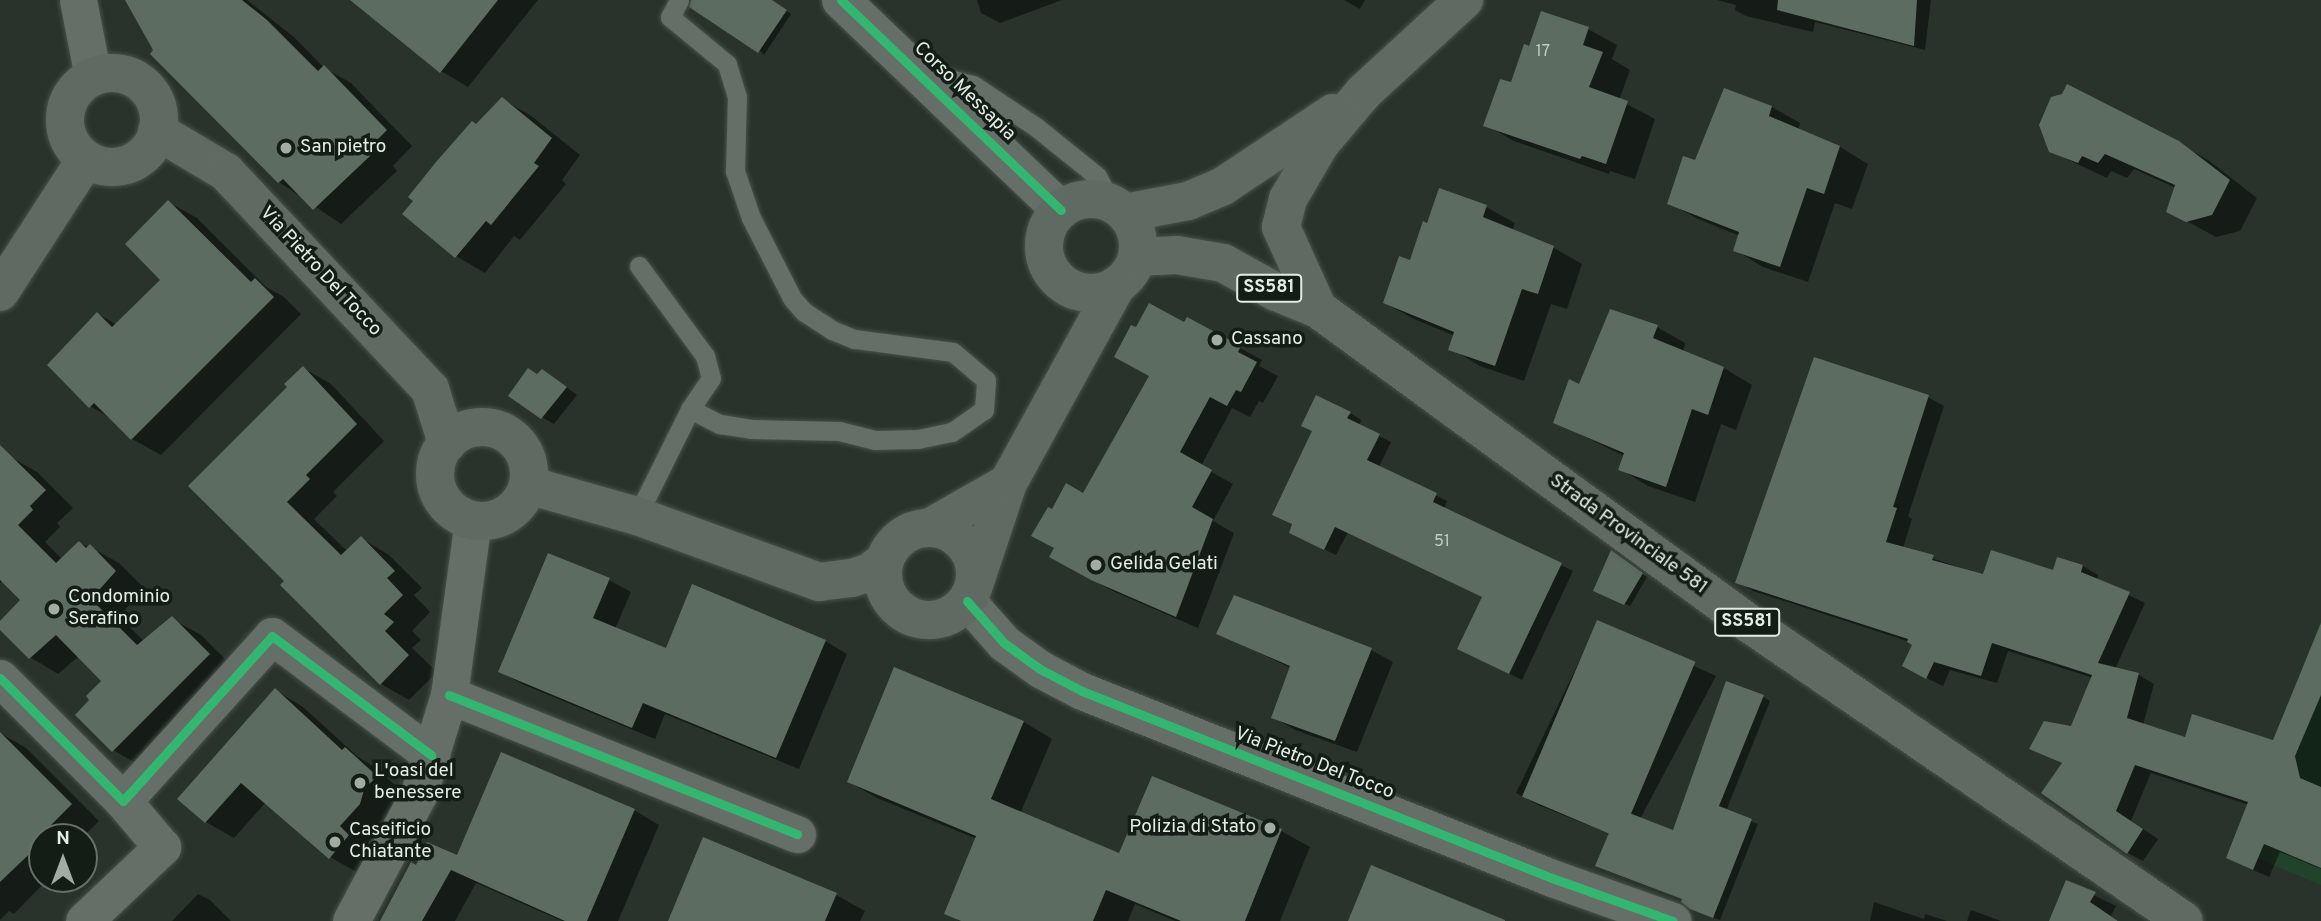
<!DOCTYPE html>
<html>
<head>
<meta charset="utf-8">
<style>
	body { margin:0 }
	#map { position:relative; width:2321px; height:921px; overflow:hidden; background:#29332b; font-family:Overpass,sans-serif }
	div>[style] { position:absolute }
	.green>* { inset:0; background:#22432b }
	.shadow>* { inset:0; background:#0007 }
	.building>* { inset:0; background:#5d6c60; transform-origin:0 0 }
	.roads { filter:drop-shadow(0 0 2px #48514a) drop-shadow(0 0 2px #48514a) }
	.service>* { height:19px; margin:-9.5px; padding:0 9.5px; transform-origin:9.5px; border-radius:9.5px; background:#656e67 }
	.minor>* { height:37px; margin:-18.5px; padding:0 18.5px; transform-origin:18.5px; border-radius:18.5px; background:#656e67 }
	.tertiary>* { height:38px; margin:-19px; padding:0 19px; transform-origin:19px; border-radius:19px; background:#656e67 }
	.primary>* { height:38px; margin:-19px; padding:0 19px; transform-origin:19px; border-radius:19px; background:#5f6b62 }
	.primary>.ring { margin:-19px; padding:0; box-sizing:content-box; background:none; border:38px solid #5f6b62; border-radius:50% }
	.cycleway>* { height:9px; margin:-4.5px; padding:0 4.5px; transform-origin:4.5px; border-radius:4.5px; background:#33b770 }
	.dots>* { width:19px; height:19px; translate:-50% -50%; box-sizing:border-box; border:4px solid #141c16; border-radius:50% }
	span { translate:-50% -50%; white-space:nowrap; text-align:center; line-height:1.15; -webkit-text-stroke:7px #141c16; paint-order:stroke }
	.number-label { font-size:16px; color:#c1cec3 }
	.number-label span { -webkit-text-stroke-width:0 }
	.shield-label span { padding:2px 5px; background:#141c16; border:2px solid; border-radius:5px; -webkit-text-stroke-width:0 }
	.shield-label { font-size:18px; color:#e2eee4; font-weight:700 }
	.street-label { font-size:19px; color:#e2eee4 }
	.poi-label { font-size:19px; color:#e2eee4 }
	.left { translate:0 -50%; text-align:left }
	.right { translate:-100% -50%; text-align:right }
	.north { position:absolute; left:28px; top:823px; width:70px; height:70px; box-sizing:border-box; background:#141c16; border:2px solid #667068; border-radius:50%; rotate:0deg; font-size:19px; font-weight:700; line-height:28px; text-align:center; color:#e2eee4 }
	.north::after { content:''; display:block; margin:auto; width:24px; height:32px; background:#a1ada3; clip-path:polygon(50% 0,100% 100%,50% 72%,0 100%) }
</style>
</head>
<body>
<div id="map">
	<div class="green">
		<i style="clip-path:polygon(2321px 620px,2321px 885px,2232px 848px)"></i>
	</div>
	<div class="shadow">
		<i style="clip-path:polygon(127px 0,247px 0,295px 38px,324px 68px,351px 83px,412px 146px,393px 166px,397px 171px,341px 224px,279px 182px,155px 51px)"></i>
		<i style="clip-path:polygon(352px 0,538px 0,468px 87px,441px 71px)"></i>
		<i style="clip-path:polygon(710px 0,770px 0,791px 14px,764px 55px)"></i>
		<i style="clip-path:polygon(977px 0,1062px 0,1000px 23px,981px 13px)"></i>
		<i style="clip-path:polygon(1344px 0,1365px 0,1360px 9px)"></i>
		<i style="clip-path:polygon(1717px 0,1931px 0,1925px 50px,1815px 22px,1813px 32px,1746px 16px,1735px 10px,1736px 5px)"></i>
		<i style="clip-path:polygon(1588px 29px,1617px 45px,1612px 59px,1630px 70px,1619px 100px,1655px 119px,1635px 179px,1610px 171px,1609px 174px,1514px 141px,1486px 125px,1512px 84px,1530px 48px)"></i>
		<i style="clip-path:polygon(502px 99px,530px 115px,580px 155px,562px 180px,566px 184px,520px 240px,514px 236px,485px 273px,456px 256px,416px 201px)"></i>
		<i style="clip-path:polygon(1772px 107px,1800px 123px,1798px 130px,1840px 147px,1868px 164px,1852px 209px,1835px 203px,1808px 282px,1763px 267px,1735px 250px,1740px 236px,1698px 219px,1669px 203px,1696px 162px)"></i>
		<i style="clip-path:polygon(2178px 143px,2208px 160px,2257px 198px,2240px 231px,2216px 237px,2168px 211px,2176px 188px,2134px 169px,2127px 178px,2111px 171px,2107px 178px,2050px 151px)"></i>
		<i style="clip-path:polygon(1440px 190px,1486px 207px,1515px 223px,1512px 231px,1554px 248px,1582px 264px,1567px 309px,1551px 304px,1524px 381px,1480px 366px,1452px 349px,1455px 336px,1414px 319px,1385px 303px,1411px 262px)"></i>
		<i style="clip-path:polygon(168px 202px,197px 218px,266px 287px,284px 297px,301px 314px,161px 455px,132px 439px,112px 419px,90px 406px,98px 314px,117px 325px,163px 280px)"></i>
		<i style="clip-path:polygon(1185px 325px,1240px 348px,1262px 360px,1259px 366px,1278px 376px,1263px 403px,1259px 401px,1250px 417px,1232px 408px,1201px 466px,1233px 484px,1213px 521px,1234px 533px,1198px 628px,1115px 592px,1073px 569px,1056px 548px,1053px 512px,1084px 495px,1151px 376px,1137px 330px)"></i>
		<i style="clip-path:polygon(1657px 327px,1685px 343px,1683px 352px,1724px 368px,1752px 385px,1736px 430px,1721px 424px,1695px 502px,1648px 486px,1620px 469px,1624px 456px,1555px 422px,1580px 386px)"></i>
		<i style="clip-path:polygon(303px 368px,331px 384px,384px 441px,333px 492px,337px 496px,314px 519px,347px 551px,361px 538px,389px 555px,422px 588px,414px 595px,430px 612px,412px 631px,421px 640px,412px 648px,437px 672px,409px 700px,381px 684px,287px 581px,191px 486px,289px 387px)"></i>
		<i style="clip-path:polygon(538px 376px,554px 378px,577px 395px,554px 424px,542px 417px)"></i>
		<i style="clip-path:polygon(1928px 397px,1944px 406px,1908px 516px,1912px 519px,1903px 548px,1984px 576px,2054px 572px,2058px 559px,2083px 566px,2098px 575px,2097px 580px,2145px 603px,2115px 669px,2139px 675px,2154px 684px,2143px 725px,2186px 739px,2274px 743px,2321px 624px,2321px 869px,2280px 852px,2269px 877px,2244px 866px,2228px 857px,2249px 805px,2151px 773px,2131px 821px,2158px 839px,2143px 861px,2128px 853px,2063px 764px,2031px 748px,2073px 728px,2093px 678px,2008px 651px,1997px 683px,1950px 670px,1943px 686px,1920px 675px,1914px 644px,1910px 642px,1753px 591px,1738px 582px)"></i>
		<i style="clip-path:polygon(1350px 413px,1361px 420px,1359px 426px,1391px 442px,1379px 467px,1447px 501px,1444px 509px,1573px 571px,1522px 680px,1471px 655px,1483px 597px,1348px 532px,1336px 555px,1302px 539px,1294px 525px,1286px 521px)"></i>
		<i style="clip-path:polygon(9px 456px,37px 472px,73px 508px,57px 523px,60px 527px,45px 542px,62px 559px,79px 543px,90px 547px,119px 563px,144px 588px,119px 617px,144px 641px,172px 619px,201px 635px,237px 671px,142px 767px,113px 750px,92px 700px,104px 681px,79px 656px,58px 674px,30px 657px,23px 600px,3px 581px,0 583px,0 464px)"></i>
		<i style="clip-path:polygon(1617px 555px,1647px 577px,1630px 606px,1601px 594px)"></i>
		<i style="clip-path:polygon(609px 580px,631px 592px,615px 629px,667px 650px,825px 641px,847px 654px,799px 769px,665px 714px,655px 739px,522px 684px,500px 671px)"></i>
		<i style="clip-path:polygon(1598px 622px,1716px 676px,1640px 819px,1674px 832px,1763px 697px,1770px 701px,1726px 811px,1758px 824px,1720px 920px,1699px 912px,1610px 834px,1538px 805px,1516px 793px)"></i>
		<i style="clip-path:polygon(1218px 633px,1371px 650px,1393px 662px,1357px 752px,1295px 730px,1273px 717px,1291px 668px)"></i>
		<i style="clip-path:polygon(895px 670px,1024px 722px,1052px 739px,1020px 814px,1120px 856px,1153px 778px,1281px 831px,1310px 847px,1280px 921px,1175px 921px,1135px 904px,1128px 921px,960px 921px,946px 913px,977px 839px,877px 798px,849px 782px)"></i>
		<i style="clip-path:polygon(275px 690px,303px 707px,358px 757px,373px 766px,404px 793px,388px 820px,367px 844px,377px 852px,358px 873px,330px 857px,266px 802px,234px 838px,206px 822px,179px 799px)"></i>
		<i style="clip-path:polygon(0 733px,26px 748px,99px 821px,83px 837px,42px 837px,42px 879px,48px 879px,14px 914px,9px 911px,0 920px)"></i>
		<i style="clip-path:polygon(634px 810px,659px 825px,618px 921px,562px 921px,476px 883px,455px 921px,382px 921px,417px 867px)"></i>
		<i style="clip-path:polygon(2067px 882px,2116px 906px,2111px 916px,2118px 921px,2051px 921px)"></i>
		<i style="clip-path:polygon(198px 894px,210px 900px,231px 921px,172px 921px)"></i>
		<i style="clip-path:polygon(836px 895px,865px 911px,860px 921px,670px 921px)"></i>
		<i style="clip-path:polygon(1874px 902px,1924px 919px,1925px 914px,1947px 921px,1870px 921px)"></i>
		<i style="clip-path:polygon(1971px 910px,2001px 921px,1967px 921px)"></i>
	</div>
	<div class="building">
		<i style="clip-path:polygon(125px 0,242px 0,267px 20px,318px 71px,324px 65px,387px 130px,367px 150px,371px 155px,313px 210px,283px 179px,278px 183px,150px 54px,153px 50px)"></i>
		<i style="clip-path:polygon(350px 0,498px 0,440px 73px)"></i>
		<i style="clip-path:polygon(691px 0,772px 0,787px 10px,758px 53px,689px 7px)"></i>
		<i style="clip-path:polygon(1778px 0,1917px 0,1914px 46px,1777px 10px)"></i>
		<i style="clip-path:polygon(1541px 11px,1589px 27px,1583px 45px,1603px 52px,1589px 87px,1628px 101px,1606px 164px,1582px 156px,1580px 159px,1483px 126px,1500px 79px,1511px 82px,1524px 44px,1529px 46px)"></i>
		<i style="clip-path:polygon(2067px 84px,2179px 141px,2230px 180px,2212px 215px,2186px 222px,2166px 212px,2175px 185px,2105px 154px,2098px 163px,2082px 156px,2078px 163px,2049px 152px,2039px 125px,2051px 97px,2062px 94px)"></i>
		<i style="clip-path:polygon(1724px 88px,1772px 106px,1769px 116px,1840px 146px,1824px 194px,1807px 188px,1780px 267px,1733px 251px,1739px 232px,1667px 204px,1683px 156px,1695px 160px)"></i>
		<i style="clip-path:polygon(502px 97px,552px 138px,534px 163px,539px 166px,491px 225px,486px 221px,455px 258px,402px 214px,413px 201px,408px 197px,436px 162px,472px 121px,476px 124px)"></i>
		<i style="clip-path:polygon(1439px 188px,1487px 205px,1483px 217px,1554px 246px,1538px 294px,1522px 289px,1495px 366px,1448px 350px,1454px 332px,1383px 303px,1399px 256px,1410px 260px,1423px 221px,1427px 223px)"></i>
		<i style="clip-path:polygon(168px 200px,251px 282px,255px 278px,274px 297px,131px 440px,94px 403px,89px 408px,47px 365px,97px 312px,112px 327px,160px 280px,125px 244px)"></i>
		<i style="clip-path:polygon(1149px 303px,1184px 322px,1187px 317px,1241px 346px,1238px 352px,1257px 362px,1241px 392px,1236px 390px,1227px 406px,1210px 397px,1180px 452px,1212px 470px,1192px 507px,1213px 519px,1176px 617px,1091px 580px,1049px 557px,1054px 548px,1031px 536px,1048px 507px,1052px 509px,1066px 483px,1083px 493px,1149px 376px,1114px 357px,1131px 325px,1136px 327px)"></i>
		<i style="clip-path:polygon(1610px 309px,1658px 325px,1653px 338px,1724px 367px,1708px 415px,1692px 409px,1666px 487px,1618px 470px,1624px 453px,1553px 423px,1569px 379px,1579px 384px)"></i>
		<i style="clip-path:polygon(1814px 357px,1929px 395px,1893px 507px,1897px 508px,1886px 542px,1934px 555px,1932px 560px,1983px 574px,1991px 550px,2053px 570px,2057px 557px,2083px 565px,2081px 572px,2130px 592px,2098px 663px,2139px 673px,2127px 718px,2185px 737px,2192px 714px,2273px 740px,2321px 623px,2321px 695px,2295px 756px,2300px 778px,2321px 787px,2321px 868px,2264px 844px,2253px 870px,2226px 858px,2248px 802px,2135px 765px,2116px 811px,2143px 829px,2127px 854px,2041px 793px,2062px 763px,2029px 749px,2044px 721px,2071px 726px,2092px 675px,1992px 643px,1981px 676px,1934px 662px,1926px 679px,1902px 666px,1912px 645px,1907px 642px,1908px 639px,1735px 583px)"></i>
		<i style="clip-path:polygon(303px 366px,357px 424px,306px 475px,310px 479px,287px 502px,341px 555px,361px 536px,395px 571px,387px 578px,403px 595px,384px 614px,394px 622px,385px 631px,409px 655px,380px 685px,280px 585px,284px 581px,188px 486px,287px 387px,284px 384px)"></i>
		<i style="clip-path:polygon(528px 368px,537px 374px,542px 369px,567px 387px,541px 419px,508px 396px)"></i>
		<i style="clip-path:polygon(1316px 395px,1351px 412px,1347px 418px,1380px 434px,1367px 460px,1437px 493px,1433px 502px,1562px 563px,1509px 674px,1457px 649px,1482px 597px,1335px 527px,1324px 550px,1289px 533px,1292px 524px,1272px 515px,1312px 431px,1301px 426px)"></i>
		<i style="clip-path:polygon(0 445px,46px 490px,30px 506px,33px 510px,18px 525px,56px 563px,79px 541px,86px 548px,90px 544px,116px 571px,91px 599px,137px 645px,172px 616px,210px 654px,112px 752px,75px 715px,89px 700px,86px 696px,101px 681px,56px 635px,29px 659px,0 630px,0 621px,20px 600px,0 580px)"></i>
		<i style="clip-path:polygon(1611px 550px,1643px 573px,1624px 605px,1593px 591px)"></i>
		<i style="clip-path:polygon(548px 553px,610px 578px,593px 618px,666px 648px,692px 584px,826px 640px,776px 758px,643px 703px,632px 728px,498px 672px)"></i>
		<i style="clip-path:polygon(1234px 595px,1372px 648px,1335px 741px,1271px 718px,1290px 666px,1216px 634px)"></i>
		<i style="left:1597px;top:620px;width:107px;height:192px;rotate:23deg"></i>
		<i style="clip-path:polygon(894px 667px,1024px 721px,991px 799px,1119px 853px,1152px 776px,1282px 829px,1245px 921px,1181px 921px,1106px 890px,1093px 921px,961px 921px,944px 914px,976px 836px,847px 782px)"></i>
		<i style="clip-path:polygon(1726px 681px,1764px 695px,1719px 806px,1752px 819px,1713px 918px,1690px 909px,1681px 902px,1682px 899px,1595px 866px,1619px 809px,1673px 830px)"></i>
		<i style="clip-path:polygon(275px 688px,342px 750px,345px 747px,377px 776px,364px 790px,360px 804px,340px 826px,349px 835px,329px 859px,241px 783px,205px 823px,177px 799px)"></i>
		<i style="clip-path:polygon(0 732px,72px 804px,51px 825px,55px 829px,42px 837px,42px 842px,0 882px)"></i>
		<i style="clip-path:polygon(501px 752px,635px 809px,587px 921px,565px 921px,451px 870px,422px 921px,380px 921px,411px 862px,416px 865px,427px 842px,457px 855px)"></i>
		<i style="clip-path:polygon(703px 837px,837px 893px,825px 921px,668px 921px)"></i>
		<i style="clip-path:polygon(1371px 865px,1505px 920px,1505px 921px,1348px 921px)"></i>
		<i style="clip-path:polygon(2066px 880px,2096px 892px,2090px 902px,2118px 921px,2049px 921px)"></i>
	</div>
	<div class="roads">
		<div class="service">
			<i style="left:930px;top:74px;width:44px;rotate:14.3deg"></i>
			<i style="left:973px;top:85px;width:76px;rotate:33.7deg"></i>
			<i style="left:1036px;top:127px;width:78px;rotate:38.8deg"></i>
			<i style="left:1097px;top:176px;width:32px;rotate:62deg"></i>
			<i style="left:639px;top:266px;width:112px;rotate:53.7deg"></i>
			<i style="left:705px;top:356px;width:23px;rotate:75deg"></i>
			<i style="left:711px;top:378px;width:37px;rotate:124deg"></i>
			<i style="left:637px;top:516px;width:119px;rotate:-63.6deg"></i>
			<i style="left:690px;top:409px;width:34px;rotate:27deg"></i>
			<i style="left:720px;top:424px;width:30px;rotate:9deg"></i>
			<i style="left:750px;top:429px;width:89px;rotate:1.3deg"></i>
			<i style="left:839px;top:431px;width:36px;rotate:14deg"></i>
			<i style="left:874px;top:440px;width:44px;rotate:-1.3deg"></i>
			<i style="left:918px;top:439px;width:35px;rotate:-12deg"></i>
			<i style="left:952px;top:432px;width:39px;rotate:-35deg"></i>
			<i style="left:984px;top:410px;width:30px;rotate:-86deg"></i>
			<i style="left:986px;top:380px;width:43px;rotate:-139.7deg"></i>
			<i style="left:953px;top:352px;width:100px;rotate:-172.5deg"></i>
			<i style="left:854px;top:339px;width:24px;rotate:-158deg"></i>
			<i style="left:832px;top:330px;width:33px;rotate:-147deg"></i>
			<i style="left:804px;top:312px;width:18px;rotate:-131deg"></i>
			<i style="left:792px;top:298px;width:90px;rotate:-117.1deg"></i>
			<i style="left:751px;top:218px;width:50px;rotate:-108.8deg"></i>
			<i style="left:735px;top:171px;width:74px;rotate:-88.5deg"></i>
			<i style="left:737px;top:97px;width:34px;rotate:-107deg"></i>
			<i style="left:727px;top:64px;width:74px;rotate:-140.5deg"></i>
			<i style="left:670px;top:17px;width:19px;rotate:-62deg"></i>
		</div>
		<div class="minor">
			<i style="left:78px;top:0;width:78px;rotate:79deg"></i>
			<i style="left:967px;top:601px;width:56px;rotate:48.6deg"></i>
			<i style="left:1004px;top:643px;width:44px;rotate:35.8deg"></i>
			<i style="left:1040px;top:669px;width:47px;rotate:27.6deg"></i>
			<i style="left:1082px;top:691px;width:506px;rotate:21.7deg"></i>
			<i style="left:1552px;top:878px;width:128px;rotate:19.6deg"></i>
			<i style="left:0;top:678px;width:174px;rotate:45deg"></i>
			<i style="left:123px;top:801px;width:222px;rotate:-47.9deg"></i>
			<i style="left:272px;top:636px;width:199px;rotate:36.8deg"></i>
			<i style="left:449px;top:695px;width:375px;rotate:21.8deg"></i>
			<i style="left:84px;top:921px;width:108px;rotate:-43.5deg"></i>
			<i style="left:162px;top:847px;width:60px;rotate:-130.3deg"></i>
			<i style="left:351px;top:921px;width:145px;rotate:-62deg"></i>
			<i style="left:419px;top:793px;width:102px;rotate:-73deg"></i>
			<i style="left:449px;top:695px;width:177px;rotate:-82.2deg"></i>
		</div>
		<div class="tertiary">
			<i style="left:841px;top:0;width:304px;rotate:43.7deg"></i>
		</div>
		<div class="primary">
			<i class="ring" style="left:65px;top:73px;width:56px;height:56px"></i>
			<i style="left:157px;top:131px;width:80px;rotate:30.7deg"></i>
			<i style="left:226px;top:172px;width:298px;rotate:46.8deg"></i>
			<i style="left:430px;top:389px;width:57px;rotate:72.5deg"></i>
			<i class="ring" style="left:1044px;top:199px;width:56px;height:56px"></i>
			<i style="left:1125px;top:213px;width:64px;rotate:-10.8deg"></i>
			<i style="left:1188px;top:201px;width:38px;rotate:-23deg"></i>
			<i style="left:1223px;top:186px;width:132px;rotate:-33.6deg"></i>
			<i style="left:1137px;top:257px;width:40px;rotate:-2.9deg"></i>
			<i style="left:1177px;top:255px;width:47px;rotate:9.9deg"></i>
			<i style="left:1223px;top:263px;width:60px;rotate:28.7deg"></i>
			<i style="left:1276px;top:292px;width:45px;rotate:22deg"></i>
			<i style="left:1318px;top:309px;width:531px;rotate:36.11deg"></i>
			<i style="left:1747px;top:622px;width:529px;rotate:34.38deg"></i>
			<i style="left:0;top:292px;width:158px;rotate:-57.1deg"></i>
			<i style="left:1318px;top:309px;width:90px;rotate:-114.3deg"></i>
			<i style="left:1281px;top:227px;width:29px;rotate:-76deg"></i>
			<i style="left:1288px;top:199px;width:64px;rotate:-59.8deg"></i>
			<i style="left:1320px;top:144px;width:68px;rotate:-49.8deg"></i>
			<i style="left:1364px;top:92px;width:136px;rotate:-42.6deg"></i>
			<i class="ring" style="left:435px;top:427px;width:56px;height:56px"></i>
			<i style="left:528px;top:485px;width:113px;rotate:15.9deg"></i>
			<i style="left:637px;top:516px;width:194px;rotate:19.9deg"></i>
			<i style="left:819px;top:582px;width:33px;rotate:-7deg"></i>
			<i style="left:852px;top:578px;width:19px;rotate:-18deg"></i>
			<i style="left:870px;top:572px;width:18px;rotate:-38deg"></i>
			<i style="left:929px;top:528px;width:91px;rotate:-29.7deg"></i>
			<i class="ring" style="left:883px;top:528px;width:54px;height:54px"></i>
			<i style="left:974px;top:585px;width:108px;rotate:-71.6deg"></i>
			<i style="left:1008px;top:483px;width:226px;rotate:-61.2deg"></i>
		</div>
	</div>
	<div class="cycleway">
		<i style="left:841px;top:0;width:304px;rotate:43.7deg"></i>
		<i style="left:967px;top:601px;width:56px;rotate:48.6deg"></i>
		<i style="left:1004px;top:643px;width:44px;rotate:35.8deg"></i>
		<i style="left:1040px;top:669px;width:47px;rotate:27.6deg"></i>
		<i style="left:1082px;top:691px;width:506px;rotate:21.7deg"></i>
		<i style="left:1552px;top:878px;width:128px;rotate:19.6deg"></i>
		<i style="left:0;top:678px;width:174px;rotate:45deg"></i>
		<i style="left:123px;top:801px;width:222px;rotate:-47.9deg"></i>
		<i style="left:272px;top:636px;width:199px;rotate:36.8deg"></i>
		<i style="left:449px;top:695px;width:375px;rotate:21.8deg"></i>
	</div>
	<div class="dots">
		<i style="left:286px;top:148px;background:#a1ada3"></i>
		<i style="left:1217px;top:340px;background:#a1ada3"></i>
		<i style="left:1096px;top:565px;background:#a1ada3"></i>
		<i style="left:54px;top:609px;background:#a1ada3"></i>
		<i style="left:360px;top:783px;background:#a1ada3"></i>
		<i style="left:1270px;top:828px;background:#a1ada3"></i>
		<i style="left:335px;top:842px;background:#a1ada3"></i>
	</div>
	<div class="number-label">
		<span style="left:1543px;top:52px">17</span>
		<span style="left:1442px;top:542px">51</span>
	</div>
	<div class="shield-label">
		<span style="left:1269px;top:288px">SS581</span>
		<span style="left:1747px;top:622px">SS581</span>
	</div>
	<div class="street-label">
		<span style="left:964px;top:92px;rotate:44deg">Corso Messapia</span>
		<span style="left:320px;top:272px;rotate:47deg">Via Pietro Del Tocco</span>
		<span style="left:1628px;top:535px;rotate:36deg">Strada Provinciale 581</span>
		<span style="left:1314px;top:764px;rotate:21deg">Via Pietro Del Tocco</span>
	</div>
	<div class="poi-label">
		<span class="left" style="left:300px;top:148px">San pietro</span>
		<span class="left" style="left:1231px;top:340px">Cassano</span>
		<span class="left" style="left:1110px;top:565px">Gelida Gelati</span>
		<span class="left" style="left:68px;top:609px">Condominio<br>Serafino</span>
		<span class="left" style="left:374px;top:783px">L'oasi del<br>benessere</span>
		<span class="right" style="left:1256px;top:828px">Polizia di Stato</span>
		<span class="left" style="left:349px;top:842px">Caseificio<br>Chiatante</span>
	</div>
	<div class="north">N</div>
</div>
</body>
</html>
